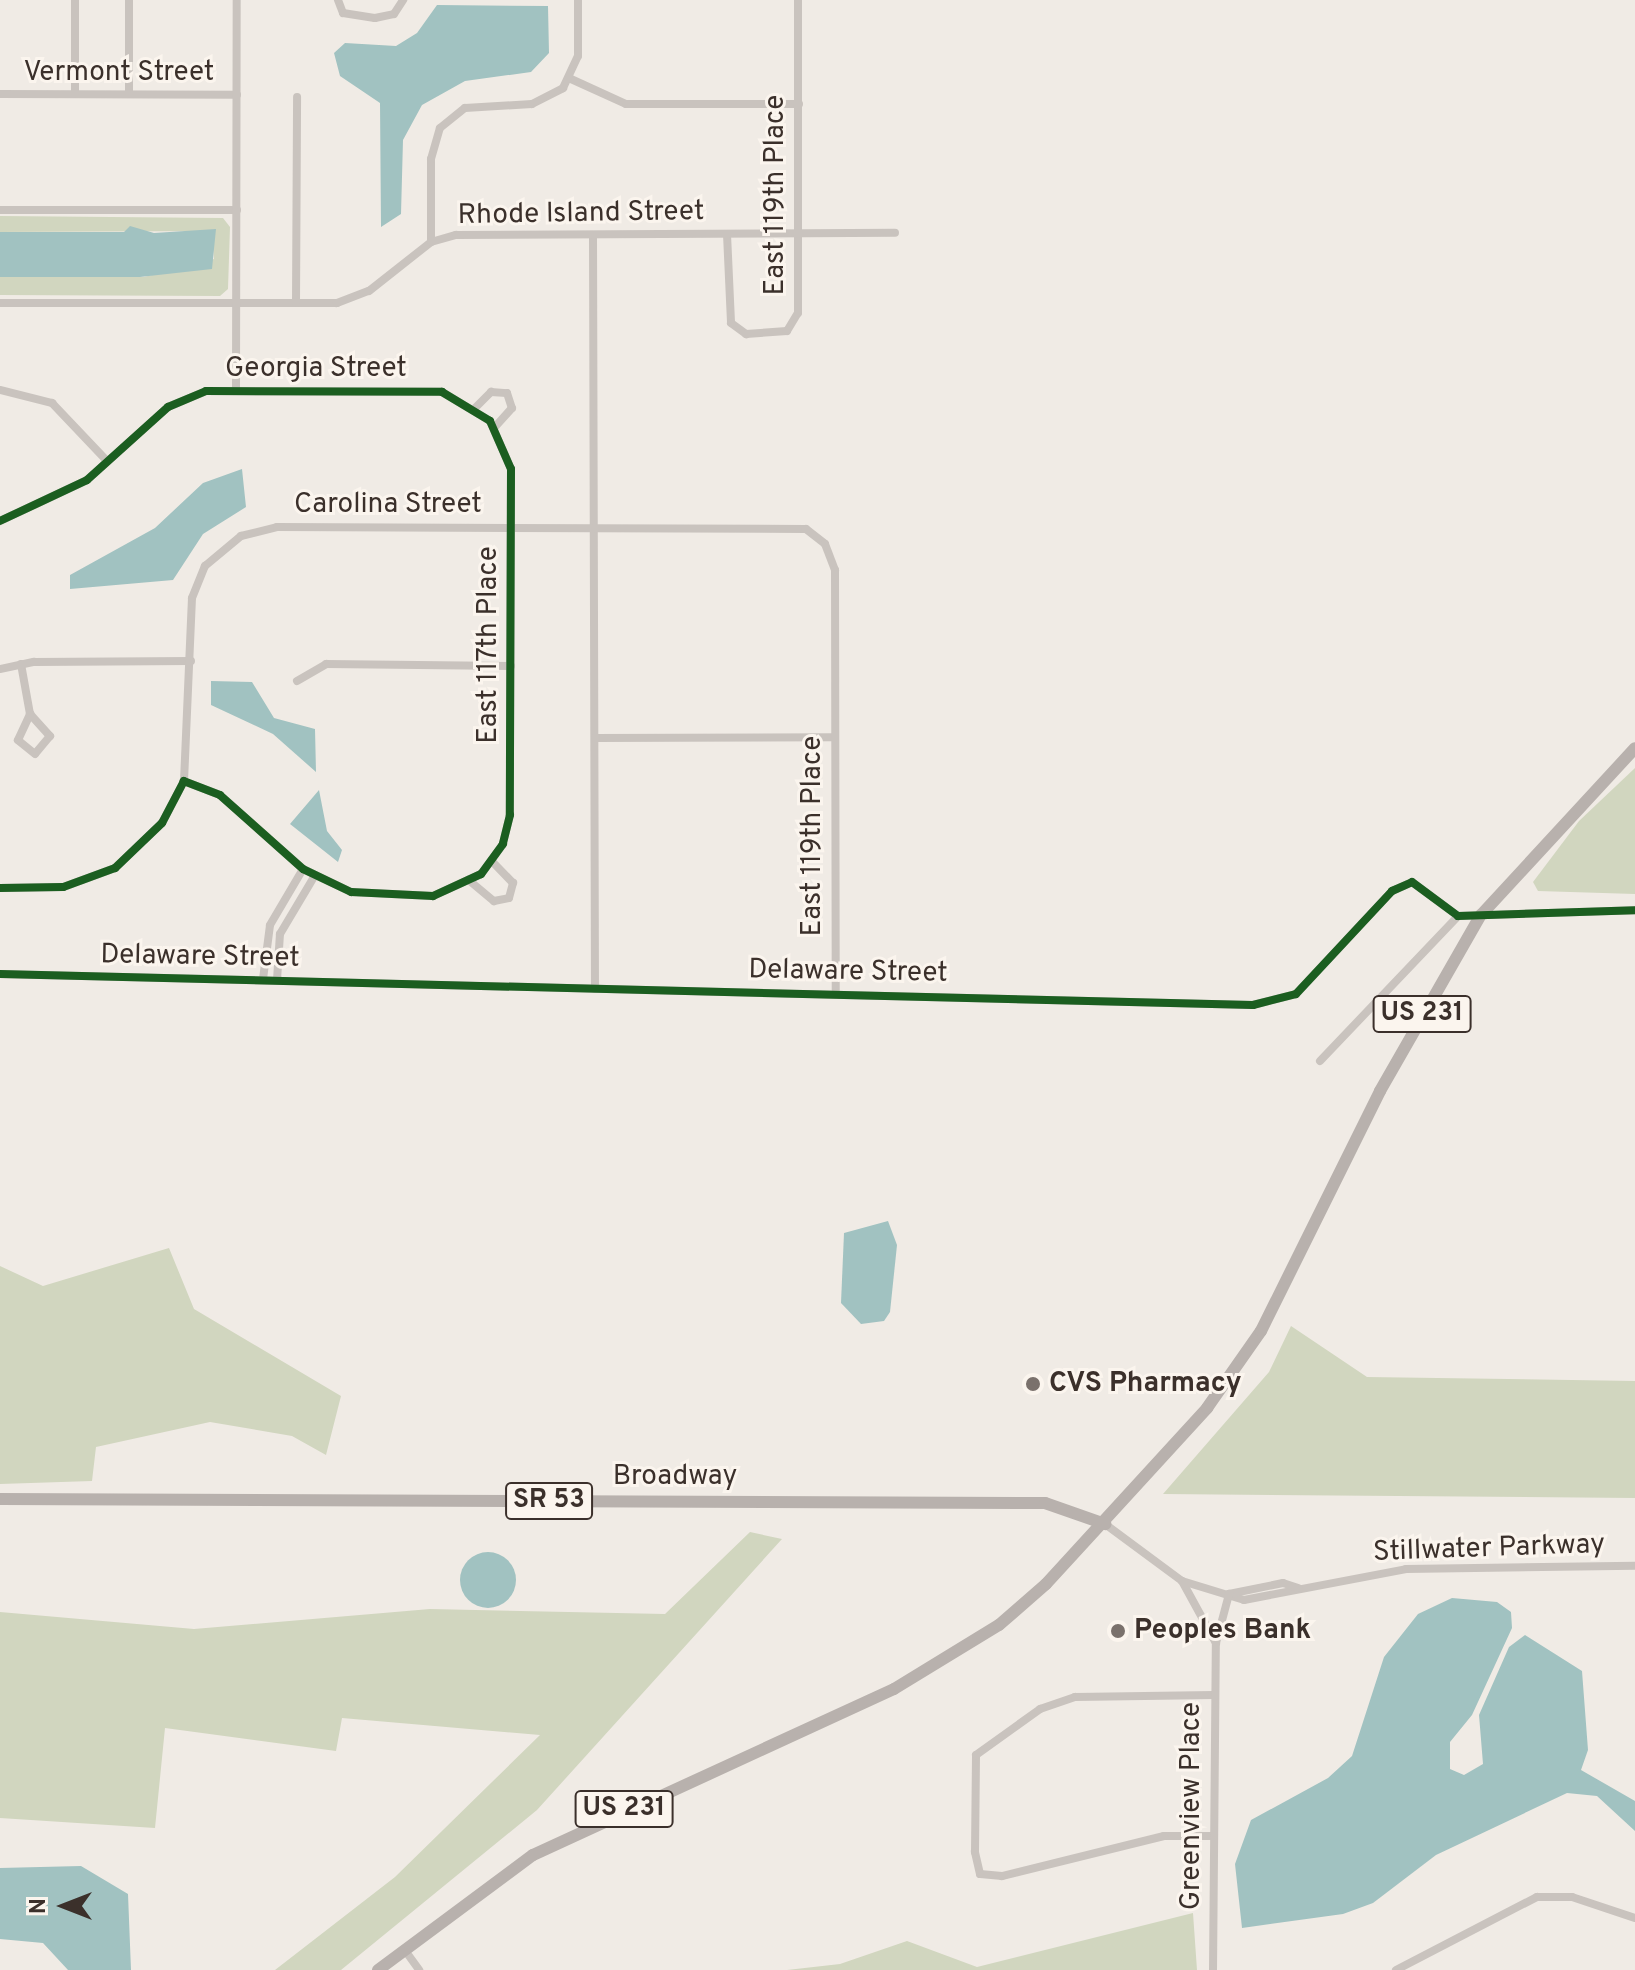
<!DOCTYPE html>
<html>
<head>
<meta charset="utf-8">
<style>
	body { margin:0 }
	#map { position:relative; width:1635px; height:1970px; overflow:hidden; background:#f0ebe5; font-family:Overpass,sans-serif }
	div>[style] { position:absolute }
	.green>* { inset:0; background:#d1d6bf }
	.water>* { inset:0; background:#a1c2c1 }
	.round { border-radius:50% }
	.minor>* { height:8px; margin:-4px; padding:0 4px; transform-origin:4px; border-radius:4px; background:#c9c3be }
	.primary>* { height:12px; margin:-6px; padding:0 6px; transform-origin:6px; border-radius:6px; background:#b8b1ad }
	.cycleway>* { height:8px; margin:-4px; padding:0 4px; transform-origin:4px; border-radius:4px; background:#1b5e20 }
	.dots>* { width:22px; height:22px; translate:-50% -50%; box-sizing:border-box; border:4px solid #fbf5ee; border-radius:50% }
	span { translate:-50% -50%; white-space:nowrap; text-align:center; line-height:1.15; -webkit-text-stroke:6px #fbf5ee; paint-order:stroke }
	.shield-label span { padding:2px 6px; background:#fbf5ee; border:2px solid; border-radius:6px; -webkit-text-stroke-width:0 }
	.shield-label { font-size:26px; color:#3b302b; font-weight:700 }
	.street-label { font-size:28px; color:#3b302b }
	.poi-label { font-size:28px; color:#3b302b; font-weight:700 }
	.left { translate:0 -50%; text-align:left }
	.north { position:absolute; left:24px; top:1866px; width:80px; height:80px; -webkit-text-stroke:6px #fbf5ee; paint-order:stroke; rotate:270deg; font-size:22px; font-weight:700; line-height:32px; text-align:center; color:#3b302b }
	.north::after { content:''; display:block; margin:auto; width:28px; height:36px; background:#3b302b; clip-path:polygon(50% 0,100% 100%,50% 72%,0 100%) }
</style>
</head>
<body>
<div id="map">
	<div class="green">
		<i style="clip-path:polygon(0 216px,223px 218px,230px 227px,228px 289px,220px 296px,0 295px,0 277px,144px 277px,214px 259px,212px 231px,0 232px)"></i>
		<i style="clip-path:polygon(1635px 768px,1635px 894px,1538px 891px,1533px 882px,1579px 821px)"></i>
		<i style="clip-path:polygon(169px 1248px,194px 1309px,341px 1396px,326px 1455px,292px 1436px,210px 1422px,96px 1447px,92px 1481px,0 1484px,0 1266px,43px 1286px)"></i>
		<i style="clip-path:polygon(1291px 1326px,1367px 1377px,1635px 1381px,1635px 1498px,1163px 1494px,1269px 1372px)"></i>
		<i style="clip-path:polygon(750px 1532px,782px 1539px,537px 1810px,341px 1970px,275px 1970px,395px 1877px,540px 1735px,342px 1718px,336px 1751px,165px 1728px,155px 1828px,0 1818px,0 1612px,194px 1629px,430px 1609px,665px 1614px)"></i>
		<i style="clip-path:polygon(1193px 1913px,1197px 1970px,787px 1970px,840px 1964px,907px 1941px,977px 1967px)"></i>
	</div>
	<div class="water">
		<i style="clip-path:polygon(437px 5px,548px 6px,549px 53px,531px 72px,465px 81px,422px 105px,403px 140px,401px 214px,381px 227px,380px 103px,340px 76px,334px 53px,345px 43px,396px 46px,417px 33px)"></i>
		<i style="clip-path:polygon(130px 226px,154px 233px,216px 229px,212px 269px,140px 277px,0 277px,0 232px,124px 232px)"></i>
		<i style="clip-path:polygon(242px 469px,246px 507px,203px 534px,173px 580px,70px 589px,70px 575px,155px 528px,203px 483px)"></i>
		<i style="clip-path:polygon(211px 681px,252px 682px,274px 718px,315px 729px,316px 772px,273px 734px,211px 705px)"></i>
		<i style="clip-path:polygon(319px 790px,327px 831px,342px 850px,338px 862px,290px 824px)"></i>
		<i style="clip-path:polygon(888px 1221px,897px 1245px,890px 1312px,884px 1321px,861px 1324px,841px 1303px,844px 1233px)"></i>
		<i class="round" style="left:460px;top:1552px;width:56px;height:56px"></i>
		<i style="clip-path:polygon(1452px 1598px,1497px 1602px,1511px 1612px,1512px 1628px,1472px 1715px,1450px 1742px,1450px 1769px,1464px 1775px,1483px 1764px,1479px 1715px,1509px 1647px,1525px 1635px,1582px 1671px,1588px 1750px,1581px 1770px,1635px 1801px,1635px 1831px,1597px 1796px,1567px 1793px,1436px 1855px,1373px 1903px,1343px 1914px,1242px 1928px,1235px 1864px,1251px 1820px,1328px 1778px,1352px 1756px,1384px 1657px,1418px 1614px)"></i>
		<i style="clip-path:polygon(81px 1866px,128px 1894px,131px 1970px,68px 1970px,43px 1943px,0 1939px,0 1868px)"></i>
	</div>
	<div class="minor">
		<i style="left:338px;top:0;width:14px;rotate:69deg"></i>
		<i style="left:343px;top:13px;width:32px;rotate:9deg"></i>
		<i style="left:375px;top:18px;width:19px;rotate:-12deg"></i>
		<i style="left:394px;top:14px;width:17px;rotate:-57deg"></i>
		<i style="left:571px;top:79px;width:60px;rotate:24.4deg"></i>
		<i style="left:626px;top:104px;width:173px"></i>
		<i style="left:0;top:94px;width:237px;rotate:0.2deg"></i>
		<i style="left:75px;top:94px;width:94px;rotate:-90deg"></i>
		<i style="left:129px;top:94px;width:94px;rotate:-90deg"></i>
		<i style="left:0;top:210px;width:237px"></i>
		<i style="left:727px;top:234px;width:89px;rotate:87.4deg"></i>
		<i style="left:731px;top:323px;width:19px;rotate:36deg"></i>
		<i style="left:746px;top:334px;width:41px;rotate:-4.2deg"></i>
		<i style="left:787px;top:331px;width:21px;rotate:-59deg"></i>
		<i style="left:798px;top:313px;width:313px;rotate:-90deg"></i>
		<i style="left:593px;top:235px;width:754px;rotate:89.85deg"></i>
		<i style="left:431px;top:242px;width:83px;rotate:-90deg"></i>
		<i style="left:431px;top:159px;width:32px;rotate:-74deg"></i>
		<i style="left:440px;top:128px;width:32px;rotate:-39deg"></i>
		<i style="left:465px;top:108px;width:67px;rotate:-3.4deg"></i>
		<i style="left:532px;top:104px;width:35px;rotate:-27deg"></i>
		<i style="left:563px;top:88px;width:35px;rotate:-65deg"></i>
		<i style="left:578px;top:56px;width:56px;rotate:-90deg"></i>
		<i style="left:0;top:303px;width:337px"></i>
		<i style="left:337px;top:303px;width:34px;rotate:-21deg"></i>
		<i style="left:369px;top:291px;width:79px;rotate:-38.3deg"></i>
		<i style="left:431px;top:242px;width:26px;rotate:-16deg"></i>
		<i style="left:456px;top:235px;width:439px;rotate:-0.3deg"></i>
		<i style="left:296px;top:303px;width:206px;rotate:-89.7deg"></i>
		<i style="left:0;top:390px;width:54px;rotate:14deg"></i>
		<i style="left:52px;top:403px;width:80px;rotate:46.5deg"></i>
		<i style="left:236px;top:390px;width:390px;rotate:-89.9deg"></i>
		<i style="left:475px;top:408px;width:23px;rotate:-45deg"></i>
		<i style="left:491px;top:392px;width:16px;rotate:4deg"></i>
		<i style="left:507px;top:393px;width:16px;rotate:72deg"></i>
		<i style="left:512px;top:408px;width:25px;rotate:132deg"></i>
		<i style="left:0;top:521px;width:96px;rotate:-25.2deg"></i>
		<i style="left:87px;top:480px;width:109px;rotate:-42deg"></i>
		<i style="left:168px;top:407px;width:41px;rotate:-22.8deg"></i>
		<i style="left:206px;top:391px;width:236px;rotate:0.2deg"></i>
		<i style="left:442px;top:392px;width:56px;rotate:31.1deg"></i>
		<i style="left:490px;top:421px;width:52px;rotate:66.4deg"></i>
		<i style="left:511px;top:469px;width:346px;rotate:90.2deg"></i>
		<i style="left:510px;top:815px;width:30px;rotate:104deg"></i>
		<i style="left:503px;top:844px;width:37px;rotate:126deg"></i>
		<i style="left:481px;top:874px;width:53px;rotate:155.4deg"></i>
		<i style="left:433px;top:896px;width:82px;rotate:-177.2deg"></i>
		<i style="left:351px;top:892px;width:53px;rotate:-154.4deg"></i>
		<i style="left:303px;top:869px;width:111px;rotate:-138.3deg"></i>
		<i style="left:220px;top:795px;width:39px;rotate:-159deg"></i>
		<i style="left:184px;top:781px;width:47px;rotate:117.6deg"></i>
		<i style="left:162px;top:823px;width:65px;rotate:136.2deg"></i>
		<i style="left:115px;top:868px;width:55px;rotate:159.9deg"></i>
		<i style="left:63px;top:887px;width:63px;rotate:179.1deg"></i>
		<i style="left:21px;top:664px;width:51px;rotate:79.8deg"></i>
		<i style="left:30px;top:714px;width:30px;rotate:48deg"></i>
		<i style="left:50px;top:736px;width:23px;rotate:130deg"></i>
		<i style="left:35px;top:754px;width:22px;rotate:-141deg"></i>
		<i style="left:18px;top:740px;width:29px;rotate:-65deg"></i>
		<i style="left:0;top:669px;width:35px;rotate:-12deg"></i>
		<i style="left:34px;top:662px;width:157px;rotate:-0.4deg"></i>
		<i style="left:297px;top:681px;width:34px;rotate:-30deg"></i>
		<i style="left:326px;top:664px;width:185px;rotate:0.6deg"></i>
		<i style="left:595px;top:738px;width:239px;rotate:-0.2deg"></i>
		<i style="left:184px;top:781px;width:183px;rotate:-87.5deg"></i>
		<i style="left:192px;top:598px;width:35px;rotate:-68deg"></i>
		<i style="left:205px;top:566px;width:47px;rotate:-39.8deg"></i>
		<i style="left:241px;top:536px;width:37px;rotate:-14deg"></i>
		<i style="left:277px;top:527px;width:529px;rotate:0.22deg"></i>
		<i style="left:806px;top:529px;width:24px;rotate:38deg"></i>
		<i style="left:825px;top:544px;width:28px;rotate:69deg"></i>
		<i style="left:835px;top:570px;width:424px;rotate:89.9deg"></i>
		<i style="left:471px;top:882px;width:30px;rotate:40deg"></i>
		<i style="left:494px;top:901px;width:15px;rotate:-11deg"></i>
		<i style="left:509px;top:898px;width:16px;rotate:-75deg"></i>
		<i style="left:513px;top:883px;width:30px;rotate:-134deg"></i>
		<i style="left:0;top:974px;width:1253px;rotate:1.42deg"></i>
		<i style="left:1253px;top:1005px;width:44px;rotate:-14.3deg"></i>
		<i style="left:1296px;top:994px;width:141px;rotate:-47deg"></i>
		<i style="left:1392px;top:891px;width:22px;rotate:-24deg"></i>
		<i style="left:1412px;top:882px;width:57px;rotate:36.5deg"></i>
		<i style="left:1458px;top:916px;width:177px;rotate:-1.9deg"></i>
		<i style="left:263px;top:979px;width:54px;rotate:-82.6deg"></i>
		<i style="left:270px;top:925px;width:65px;rotate:-59.5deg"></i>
		<i style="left:277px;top:980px;width:46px;rotate:-86.3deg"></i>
		<i style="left:280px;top:934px;width:66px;rotate:-59.2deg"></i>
		<i style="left:1320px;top:1061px;width:200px;rotate:-46.4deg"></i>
		<i style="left:1105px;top:1524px;width:96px;rotate:36.5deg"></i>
		<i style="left:1182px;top:1581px;width:65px;rotate:17deg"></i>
		<i style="left:1244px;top:1600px;width:165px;rotate:-10.8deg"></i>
		<i style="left:1406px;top:1569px;width:229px;rotate:-0.8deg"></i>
		<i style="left:1182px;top:1581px;width:71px;rotate:61.3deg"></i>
		<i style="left:1229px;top:1594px;width:55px;rotate:-11.5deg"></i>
		<i style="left:1283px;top:1583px;width:16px;rotate:18deg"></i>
		<i style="left:1212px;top:1836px;width:48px;rotate:180deg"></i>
		<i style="left:1164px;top:1836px;width:167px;rotate:166.1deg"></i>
		<i style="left:1002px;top:1876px;width:22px;rotate:-175deg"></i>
		<i style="left:980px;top:1874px;width:23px;rotate:-103deg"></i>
		<i style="left:975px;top:1852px;width:97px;rotate:-89.4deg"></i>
		<i style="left:976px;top:1755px;width:79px;rotate:-35.7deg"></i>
		<i style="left:1040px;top:1709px;width:37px;rotate:-19deg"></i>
		<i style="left:1075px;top:1697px;width:139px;rotate:-0.8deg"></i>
		<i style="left:404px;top:1949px;width:26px;rotate:54deg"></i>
		<i style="left:1213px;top:1970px;width:327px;rotate:-89.5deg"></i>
		<i style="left:1216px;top:1643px;width:51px;rotate:-75.1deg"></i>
		<i style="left:1396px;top:1970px;width:159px;rotate:-27.4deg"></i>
		<i style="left:1537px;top:1897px;width:35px"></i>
		<i style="left:1572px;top:1897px;width:66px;rotate:18.4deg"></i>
	</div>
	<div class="primary">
		<i style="left:0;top:1499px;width:1045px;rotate:0.22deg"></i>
		<i style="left:1045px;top:1503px;width:64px;rotate:19.3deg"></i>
		<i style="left:378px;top:1970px;width:193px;rotate:-36.6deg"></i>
		<i style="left:533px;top:1855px;width:397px;rotate:-24.7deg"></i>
		<i style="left:894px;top:1689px;width:123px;rotate:-31.4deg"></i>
		<i style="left:999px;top:1625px;width:62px;rotate:-41.1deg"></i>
		<i style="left:1046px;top:1584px;width:239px;rotate:-47.5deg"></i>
		<i style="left:1207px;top:1408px;width:94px;rotate:-55deg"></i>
		<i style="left:1261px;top:1331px;width:268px;rotate:-63.6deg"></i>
		<i style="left:1380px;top:1091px;width:203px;rotate:-60.2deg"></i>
		<i style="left:1481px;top:915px;width:227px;rotate:-47.3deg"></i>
	</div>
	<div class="cycleway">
		<i style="left:0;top:521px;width:96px;rotate:-25.2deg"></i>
		<i style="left:87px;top:480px;width:109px;rotate:-42deg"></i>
		<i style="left:168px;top:407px;width:41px;rotate:-22.8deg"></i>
		<i style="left:206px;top:391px;width:236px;rotate:0.2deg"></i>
		<i style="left:442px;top:392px;width:56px;rotate:31.1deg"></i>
		<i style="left:490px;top:421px;width:52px;rotate:66.4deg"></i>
		<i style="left:511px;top:469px;width:346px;rotate:90.2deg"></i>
		<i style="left:510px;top:815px;width:30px;rotate:104deg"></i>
		<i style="left:503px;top:844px;width:37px;rotate:126deg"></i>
		<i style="left:481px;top:874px;width:53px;rotate:155.4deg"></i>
		<i style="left:433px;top:896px;width:82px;rotate:-177.2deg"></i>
		<i style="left:351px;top:892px;width:53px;rotate:-154.4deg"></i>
		<i style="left:303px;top:869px;width:111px;rotate:-138.3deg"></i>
		<i style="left:220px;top:795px;width:39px;rotate:-159deg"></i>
		<i style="left:184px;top:781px;width:47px;rotate:117.6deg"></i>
		<i style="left:162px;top:823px;width:65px;rotate:136.2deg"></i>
		<i style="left:115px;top:868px;width:55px;rotate:159.9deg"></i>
		<i style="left:63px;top:887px;width:63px;rotate:179.1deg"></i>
		<i style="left:0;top:974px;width:1253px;rotate:1.42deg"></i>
		<i style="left:1253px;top:1005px;width:44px;rotate:-14.3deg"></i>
		<i style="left:1296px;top:994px;width:141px;rotate:-47deg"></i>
		<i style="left:1392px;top:891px;width:22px;rotate:-24deg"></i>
		<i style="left:1412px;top:882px;width:57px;rotate:36.5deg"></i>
		<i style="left:1458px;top:916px;width:177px;rotate:-1.9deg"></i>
	</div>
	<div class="dots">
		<i style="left:1033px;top:1384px;background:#7a716c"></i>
		<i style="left:1118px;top:1631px;background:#7a716c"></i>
	</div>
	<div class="shield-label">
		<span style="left:1422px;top:1014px">US 231</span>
		<span style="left:549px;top:1501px">SR 53</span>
		<span style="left:624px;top:1809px">US 231</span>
	</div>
	<div class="street-label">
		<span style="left:119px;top:73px">Vermont Street</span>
		<span style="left:776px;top:195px;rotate:-90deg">East 119th Place</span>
		<span style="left:581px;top:214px;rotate:-1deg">Rhode Island Street</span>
		<span style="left:316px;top:369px">Georgia Street</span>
		<span style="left:388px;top:505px">Carolina Street</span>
		<span style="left:489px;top:645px;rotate:-90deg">East 117th Place</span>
		<span style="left:813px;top:836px;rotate:-90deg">East 119th Place</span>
		<span style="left:200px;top:957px;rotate:1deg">Delaware Street</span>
		<span style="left:848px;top:972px;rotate:1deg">Delaware Street</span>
		<span style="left:675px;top:1477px">Broadway</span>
		<span style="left:1489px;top:1549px;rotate:-2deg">Stillwater Parkway</span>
		<span style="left:1192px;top:1806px;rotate:-90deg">Greenview Place</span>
	</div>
	<div class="poi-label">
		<span class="left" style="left:1049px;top:1384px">CVS Pharmacy</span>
		<span class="left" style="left:1134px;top:1631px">Peoples Bank</span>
	</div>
	<div class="north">N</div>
</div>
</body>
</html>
